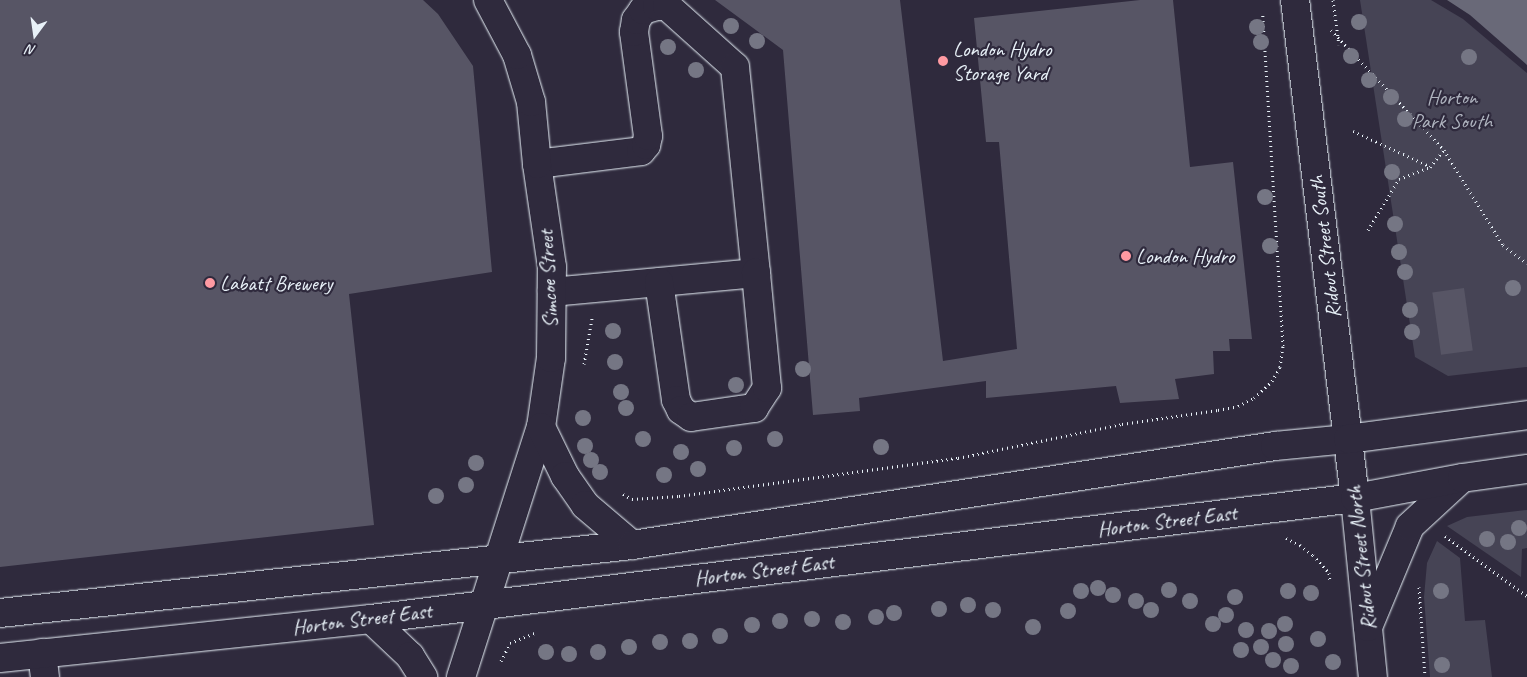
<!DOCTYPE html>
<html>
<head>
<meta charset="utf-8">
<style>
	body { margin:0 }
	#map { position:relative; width:1527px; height:677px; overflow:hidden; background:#2f2a3d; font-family:Caveat,sans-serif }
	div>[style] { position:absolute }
	.green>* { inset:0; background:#464455 }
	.water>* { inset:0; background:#696978 }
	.building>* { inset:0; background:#575565; transform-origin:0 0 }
	.path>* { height:3px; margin-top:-1.5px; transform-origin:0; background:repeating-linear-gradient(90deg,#e8f1f8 0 1px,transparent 0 5px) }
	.roads { filter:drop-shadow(0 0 1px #e8f1f8) drop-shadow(0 0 1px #e8f1f8) }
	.minor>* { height:28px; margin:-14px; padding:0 14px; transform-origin:14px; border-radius:14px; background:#2f2a3d }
	.major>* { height:28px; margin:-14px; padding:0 14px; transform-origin:14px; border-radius:14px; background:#2f2a3d }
	.path-bridge>* { height:3px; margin-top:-1.5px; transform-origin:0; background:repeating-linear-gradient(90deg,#e8f1f8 0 1px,transparent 0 5px) }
	.trees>* { width:16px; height:16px; margin:-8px; border-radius:50%; background:#757684 }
	.dots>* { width:14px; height:14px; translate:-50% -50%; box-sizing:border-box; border:2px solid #2f2a3d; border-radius:50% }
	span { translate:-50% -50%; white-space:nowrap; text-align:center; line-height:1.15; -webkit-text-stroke:4.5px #2f2a3d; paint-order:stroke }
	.poi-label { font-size:21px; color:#e8f1f8 }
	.left { translate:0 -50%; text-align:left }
	.park-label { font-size:21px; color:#afb4bf }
	.street-label { font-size:21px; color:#e8f1f8 }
	.north { position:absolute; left:10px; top:10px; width:50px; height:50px; -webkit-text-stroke:4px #2f2a3d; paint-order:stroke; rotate:194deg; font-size:14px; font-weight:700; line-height:20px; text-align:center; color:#e8f1f8 }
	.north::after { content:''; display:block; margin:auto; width:18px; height:22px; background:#e8f1f8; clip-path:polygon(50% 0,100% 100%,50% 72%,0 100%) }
</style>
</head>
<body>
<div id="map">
	<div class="green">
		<i style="clip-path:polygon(1360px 0,1431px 0,1463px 19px,1527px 73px,1527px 367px,1448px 376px,1415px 357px)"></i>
		<i style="clip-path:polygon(1527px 510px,1527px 548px,1522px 549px,1521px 577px,1447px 526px,1467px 517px)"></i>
		<i style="clip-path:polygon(1437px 541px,1460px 558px,1465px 621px,1485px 620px,1492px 677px,1430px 677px,1424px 597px,1427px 563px)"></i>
	</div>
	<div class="water">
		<i style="clip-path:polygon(1447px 0,1527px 0,1527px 65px,1470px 15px)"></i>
	</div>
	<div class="building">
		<i style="clip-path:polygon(0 0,423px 0,438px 14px,473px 66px,492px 272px,349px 294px,374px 525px,0 567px)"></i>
		<i style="clip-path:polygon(715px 0,900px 0,943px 361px,1017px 349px,999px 142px,986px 142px,974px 18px,1140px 0,1173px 0,1190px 167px,1233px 162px,1252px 339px,1229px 339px,1230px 351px,1213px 351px,1214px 374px,1175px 379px,1179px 399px,1120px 403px,1116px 386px,986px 398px,986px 381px,859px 398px,860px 411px,813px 415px,783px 50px)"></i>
		<i style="left:1464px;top:288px;width:63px;height:32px;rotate:82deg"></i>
	</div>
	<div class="path">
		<i style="left:1331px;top:30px;width:165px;rotate:46.7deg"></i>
		<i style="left:1444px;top:150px;width:112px;rotate:58.2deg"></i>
		<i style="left:1503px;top:245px;width:30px;rotate:37deg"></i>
		<i style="left:1353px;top:131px;width:84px;rotate:24.7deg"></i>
		<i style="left:1368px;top:230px;width:60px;rotate:-58.7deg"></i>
		<i style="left:1399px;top:179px;width:33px;rotate:-21deg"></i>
		<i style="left:1430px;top:167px;width:22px;rotate:-51deg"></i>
		<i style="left:584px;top:364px;width:47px;rotate:-80.1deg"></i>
		<i style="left:623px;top:494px;width:10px;rotate:29deg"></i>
		<i style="left:632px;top:499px;width:47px;rotate:-3.7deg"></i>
		<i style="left:679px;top:496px;width:282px;rotate:-7.8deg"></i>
		<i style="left:958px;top:458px;width:167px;rotate:-11.7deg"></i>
		<i style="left:1122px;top:424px;width:97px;rotate:-8.3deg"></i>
		<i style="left:1218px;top:410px;width:20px;rotate:-11deg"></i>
		<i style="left:1238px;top:406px;width:18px;rotate:-27deg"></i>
		<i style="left:1254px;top:398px;width:25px;rotate:-43deg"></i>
		<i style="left:1272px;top:381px;width:16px;rotate:-60deg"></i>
		<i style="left:1280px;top:367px;width:21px;rotate:-82deg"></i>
		<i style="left:1283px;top:346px;width:332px;rotate:-93.5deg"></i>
		<i style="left:1445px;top:536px;width:102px;rotate:36.2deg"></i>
		<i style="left:1286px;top:538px;width:16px;rotate:27deg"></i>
		<i style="left:1300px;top:545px;width:16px;rotate:38deg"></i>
		<i style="left:1313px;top:555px;width:24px;rotate:48deg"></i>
		<i style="left:1329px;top:573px;width:8px;rotate:83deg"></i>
		<i style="left:1419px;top:587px;width:90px;rotate:86.2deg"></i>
		<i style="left:501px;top:661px;width:20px;rotate:-63deg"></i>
		<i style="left:510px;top:643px;width:29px;rotate:-22deg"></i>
	</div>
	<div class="roads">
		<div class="minor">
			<i style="left:1295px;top:0;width:502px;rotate:83.13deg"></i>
			<i style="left:1355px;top:498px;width:180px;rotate:84.3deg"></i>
			<i style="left:537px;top:164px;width:105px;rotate:-7.1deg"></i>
			<i style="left:641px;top:151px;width:8px;rotate:-50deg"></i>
			<i style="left:646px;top:145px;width:9px;rotate:-77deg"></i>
			<i style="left:648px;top:136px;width:105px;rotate:-97.7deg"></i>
			<i style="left:634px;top:32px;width:12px;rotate:-81deg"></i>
			<i style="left:636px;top:20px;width:12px;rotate:-55deg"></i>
			<i style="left:643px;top:10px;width:15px;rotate:-16deg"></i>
			<i style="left:657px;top:6px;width:10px"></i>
			<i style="left:667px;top:6px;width:91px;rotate:41.9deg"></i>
			<i style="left:735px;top:67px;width:207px;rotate:84.2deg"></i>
			<i style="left:756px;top:273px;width:205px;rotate:174.7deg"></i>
			<i style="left:659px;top:282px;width:119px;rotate:81.8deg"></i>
			<i style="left:676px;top:400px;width:11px;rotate:63deg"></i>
			<i style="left:681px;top:410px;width:12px;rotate:35deg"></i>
			<i style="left:691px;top:417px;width:64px;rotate:-8.1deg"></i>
			<i style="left:754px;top:408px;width:24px;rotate:-57deg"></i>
			<i style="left:767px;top:388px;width:116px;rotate:-95.5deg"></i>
			<i style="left:42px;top:653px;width:24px;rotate:83deg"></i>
			<i style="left:461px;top:677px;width:262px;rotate:-72.3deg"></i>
			<i style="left:541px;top:427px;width:70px;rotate:-81.8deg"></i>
			<i style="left:551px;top:358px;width:91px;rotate:-89.4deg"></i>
			<i style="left:552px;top:267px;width:104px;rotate:-98.3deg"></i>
			<i style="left:537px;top:164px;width:62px;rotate:-95.5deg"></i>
			<i style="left:531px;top:102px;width:49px;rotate:-106.6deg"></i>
			<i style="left:517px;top:55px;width:62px;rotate:-117.8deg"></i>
		</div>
		<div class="major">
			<i style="left:541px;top:427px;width:55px;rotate:63.9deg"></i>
			<i style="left:565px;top:476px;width:35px;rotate:55deg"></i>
			<i style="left:585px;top:505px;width:62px;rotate:40.4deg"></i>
			<i style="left:0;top:613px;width:636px;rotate:-6.14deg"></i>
			<i style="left:632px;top:545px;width:651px;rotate:-8.75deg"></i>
			<i style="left:1275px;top:446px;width:73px;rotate:-5.5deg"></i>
			<i style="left:1348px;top:439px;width:181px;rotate:-7.6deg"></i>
			<i style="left:371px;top:619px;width:54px;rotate:43.5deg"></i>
			<i style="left:410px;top:656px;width:25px;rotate:58deg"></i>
			<i style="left:1368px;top:627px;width:109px;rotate:-67.4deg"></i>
			<i style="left:1410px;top:526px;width:69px;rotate:-42.7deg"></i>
			<i style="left:0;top:658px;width:373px;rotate:-6deg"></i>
			<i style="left:371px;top:619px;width:991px;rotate:-7.01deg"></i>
			<i style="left:1355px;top:498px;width:109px;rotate:-10.6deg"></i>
			<i style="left:1462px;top:478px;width:66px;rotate:-7.9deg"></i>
		</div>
	</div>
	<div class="path-bridge">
		<i style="left:1333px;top:0;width:45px;rotate:82.4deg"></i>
	</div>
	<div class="trees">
		<i style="left:1359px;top:22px"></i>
		<i style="left:731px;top:26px"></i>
		<i style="left:1257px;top:27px"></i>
		<i style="left:757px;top:41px"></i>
		<i style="left:1261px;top:42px"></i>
		<i style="left:668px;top:47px"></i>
		<i style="left:1351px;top:56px"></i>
		<i style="left:1469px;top:57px"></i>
		<i style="left:696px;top:70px"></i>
		<i style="left:1369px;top:80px"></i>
		<i style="left:1391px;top:97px"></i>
		<i style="left:1405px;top:119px"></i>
		<i style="left:1392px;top:172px"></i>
		<i style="left:1265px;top:197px"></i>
		<i style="left:1395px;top:224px"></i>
		<i style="left:1270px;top:246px"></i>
		<i style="left:1399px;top:252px"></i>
		<i style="left:1405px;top:272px"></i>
		<i style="left:1513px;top:288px"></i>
		<i style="left:1410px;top:310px"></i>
		<i style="left:613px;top:331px"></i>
		<i style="left:1412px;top:332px"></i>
		<i style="left:615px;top:362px"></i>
		<i style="left:803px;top:369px"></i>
		<i style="left:736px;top:385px"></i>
		<i style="left:621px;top:392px"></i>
		<i style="left:626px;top:408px"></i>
		<i style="left:583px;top:418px"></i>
		<i style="left:643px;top:439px"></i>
		<i style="left:775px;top:439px"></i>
		<i style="left:585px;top:446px"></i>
		<i style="left:881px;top:447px"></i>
		<i style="left:734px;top:448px"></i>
		<i style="left:681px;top:452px"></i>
		<i style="left:591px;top:460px"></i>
		<i style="left:476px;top:463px"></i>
		<i style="left:698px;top:469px"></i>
		<i style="left:600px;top:472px"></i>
		<i style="left:664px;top:475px"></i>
		<i style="left:466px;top:485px"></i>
		<i style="left:436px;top:496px"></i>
		<i style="left:1519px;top:528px"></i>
		<i style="left:1487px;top:539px"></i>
		<i style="left:1508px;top:542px"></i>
		<i style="left:1098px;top:588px"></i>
		<i style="left:1169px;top:590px"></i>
		<i style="left:1081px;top:591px"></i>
		<i style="left:1288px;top:591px"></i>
		<i style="left:1441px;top:591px"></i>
		<i style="left:1311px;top:593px"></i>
		<i style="left:1113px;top:595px"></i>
		<i style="left:1235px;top:597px"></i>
		<i style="left:1136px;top:601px"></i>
		<i style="left:1190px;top:601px"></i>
		<i style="left:968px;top:605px"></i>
		<i style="left:939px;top:609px"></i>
		<i style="left:993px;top:610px"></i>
		<i style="left:1151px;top:610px"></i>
		<i style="left:1068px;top:611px"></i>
		<i style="left:894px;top:613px"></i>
		<i style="left:1226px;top:615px"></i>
		<i style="left:876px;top:617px"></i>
		<i style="left:812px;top:619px"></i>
		<i style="left:780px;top:621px"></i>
		<i style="left:843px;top:622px"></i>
		<i style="left:1213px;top:624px"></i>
		<i style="left:1285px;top:624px"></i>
		<i style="left:752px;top:625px"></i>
		<i style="left:1033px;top:627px"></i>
		<i style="left:1246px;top:630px"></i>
		<i style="left:1269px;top:631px"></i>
		<i style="left:720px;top:636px"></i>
		<i style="left:1318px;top:639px"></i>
		<i style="left:690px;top:641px"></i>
		<i style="left:660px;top:642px"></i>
		<i style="left:1286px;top:644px"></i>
		<i style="left:629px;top:647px"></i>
		<i style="left:1261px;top:647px"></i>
		<i style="left:1241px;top:650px"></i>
		<i style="left:546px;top:652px"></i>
		<i style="left:598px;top:652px"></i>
		<i style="left:569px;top:654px"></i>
		<i style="left:1273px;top:660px"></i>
		<i style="left:1333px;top:662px"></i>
		<i style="left:1442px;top:665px"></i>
		<i style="left:1291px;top:666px"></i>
	</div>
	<div class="dots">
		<i style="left:943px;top:61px;background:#ff9aa2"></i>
		<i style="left:1126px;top:256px;background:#ff9aa2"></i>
		<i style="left:210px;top:283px;background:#ff9aa2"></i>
	</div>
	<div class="poi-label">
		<span class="left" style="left:953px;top:61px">London Hydro<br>Storage Yard</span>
		<span class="left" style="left:1136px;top:256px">London Hydro</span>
		<span class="left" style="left:220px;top:283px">Labatt Brewery</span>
	</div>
	<div class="park-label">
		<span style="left:1452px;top:109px">Horton<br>Park South</span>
	</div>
	<div class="street-label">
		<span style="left:1325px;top:247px;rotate:-97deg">Ridout Street South</span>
		<span style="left:548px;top:279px;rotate:-93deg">Simcoe Street</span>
		<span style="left:1167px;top:521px;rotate:-7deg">Horton Street East</span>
		<span style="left:1361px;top:558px;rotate:-96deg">Ridout Street North</span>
		<span style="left:764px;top:570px;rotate:-7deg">Horton Street East</span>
		<span style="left:362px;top:619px;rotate:-7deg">Horton Street East</span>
	</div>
	<div class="north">N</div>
</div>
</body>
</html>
